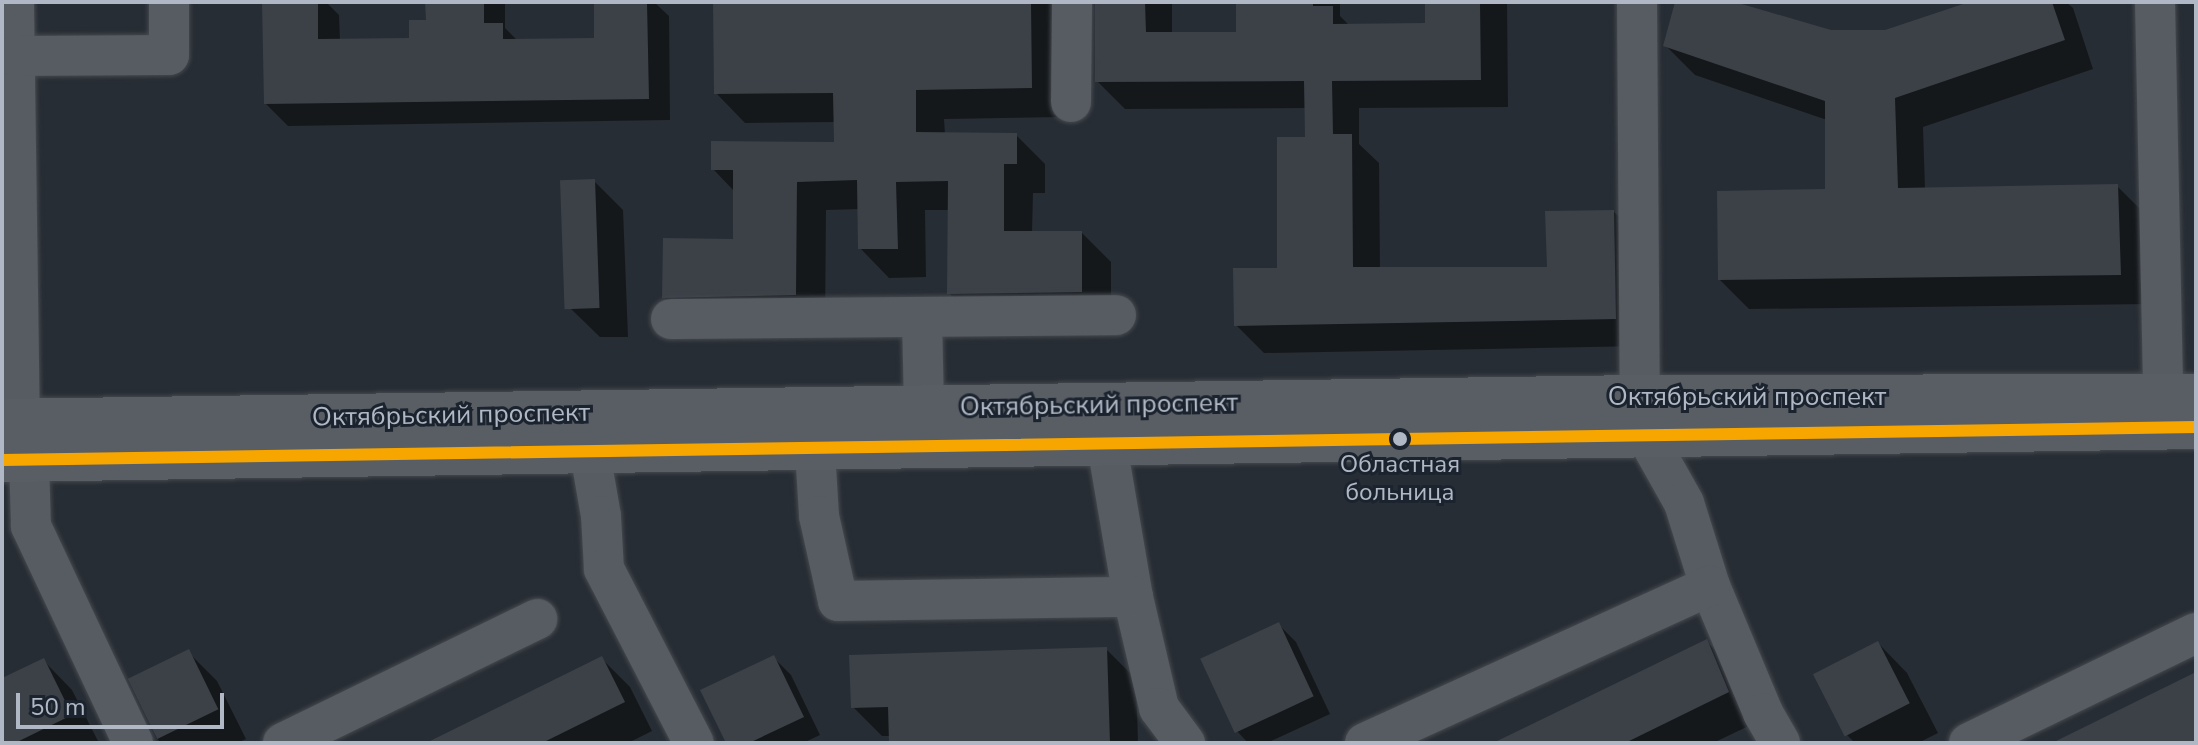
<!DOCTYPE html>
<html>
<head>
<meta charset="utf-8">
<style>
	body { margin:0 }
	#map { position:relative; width:2198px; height:745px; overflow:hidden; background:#272d34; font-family:"Nunito Sans",sans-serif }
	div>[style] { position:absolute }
	.shadow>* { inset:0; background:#0007 }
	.building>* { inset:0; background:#3c4148; transform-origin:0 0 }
	.roads { filter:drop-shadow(0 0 2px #45494f) drop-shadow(0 0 2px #45494f) }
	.minor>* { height:40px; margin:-20px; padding:0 20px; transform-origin:20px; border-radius:20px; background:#575b62 }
	.major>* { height:44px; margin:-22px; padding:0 22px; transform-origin:22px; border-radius:22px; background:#595d64 }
	.bus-1>* { height:12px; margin:-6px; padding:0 6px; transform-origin:6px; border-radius:6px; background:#f7a600 }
	.dots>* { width:22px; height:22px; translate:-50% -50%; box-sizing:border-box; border:4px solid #1b232e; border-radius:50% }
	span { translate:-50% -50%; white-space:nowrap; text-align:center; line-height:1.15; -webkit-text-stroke:6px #1b232e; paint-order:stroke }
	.bus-label { font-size:24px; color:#b0b8c6 }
	.street-label { font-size:26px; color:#b0b8c6 }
	.frame { position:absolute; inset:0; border:4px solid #b0b8c6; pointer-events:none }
	.scale { position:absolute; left:16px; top:693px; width:208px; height:36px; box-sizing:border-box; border:4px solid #b0b8c6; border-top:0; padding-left:10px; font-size:24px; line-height:28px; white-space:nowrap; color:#b0b8c6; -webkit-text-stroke:6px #1b232e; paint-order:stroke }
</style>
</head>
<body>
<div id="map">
	<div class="shadow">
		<i style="clip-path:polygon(264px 2px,326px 2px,339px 15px,340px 41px,411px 40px,428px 22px,427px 2px,505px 2px,505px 28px,518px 41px,596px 40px,596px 2px,654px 2px,669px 16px,670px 120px,288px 126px,266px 104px)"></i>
		<i style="clip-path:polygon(715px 2px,1059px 2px,1060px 117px,944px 119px,945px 134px,1016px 135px,1045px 164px,1045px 193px,1033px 193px,1032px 233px,1082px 233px,1111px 262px,1111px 321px,979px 322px,949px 293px,950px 210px,925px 210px,926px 277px,889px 278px,860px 248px,859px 209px,826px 210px,825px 323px,693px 327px,664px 297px,735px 241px,735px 192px,713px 169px,836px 144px,836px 122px,745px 123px,716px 93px)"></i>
		<i style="clip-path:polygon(1097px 2px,1172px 2px,1172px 34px,1239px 34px,1255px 2px,1340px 2px,1340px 16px,1350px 26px,1427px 25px,1427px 2px,1507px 2px,1508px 107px,1359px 108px,1359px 144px,1379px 163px,1380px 269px,1549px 269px,1614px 212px,1642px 239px,1643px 346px,1264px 353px,1236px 325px,1279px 270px,1307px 139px,1306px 108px,1125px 109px,1097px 81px)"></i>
		<i style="clip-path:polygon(1677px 2px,1727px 2px,1831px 32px,1885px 32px,1975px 2px,2066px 2px,2073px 8px,2093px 69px,1923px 127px,1925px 189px,2117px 186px,2146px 215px,2150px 304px,1749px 309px,1720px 280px,1827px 191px,1827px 120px,1695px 75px,1666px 46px)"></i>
		<i style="clip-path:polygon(594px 181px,623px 210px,628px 337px,600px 337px,570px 308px)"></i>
		<i style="clip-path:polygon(1278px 624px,1296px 642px,1330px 714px,1267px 743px,1248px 743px,1237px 731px)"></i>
		<i style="clip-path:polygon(1707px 642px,1736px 671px,1757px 722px,1713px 743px,1497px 743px)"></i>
		<i style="clip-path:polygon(1878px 643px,1907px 673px,1938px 733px,1918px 743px,1855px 743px,1847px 735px,1816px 675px)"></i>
		<i style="clip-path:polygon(1106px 649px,1136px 679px,1138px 743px,891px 743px,891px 736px,882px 736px,853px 707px)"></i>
		<i style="clip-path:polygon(188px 652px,217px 681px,246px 739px,237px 743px,161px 743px,157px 739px,131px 680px)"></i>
		<i style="clip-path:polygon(601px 658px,630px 687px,652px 731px,628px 743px,431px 743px)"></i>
		<i style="clip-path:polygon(774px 658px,791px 675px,820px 735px,803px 743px,728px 743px)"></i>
		<i style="clip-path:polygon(43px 660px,72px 690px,99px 743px,2px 743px,2px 681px)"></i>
	</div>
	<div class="building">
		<i style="clip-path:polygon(262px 2px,318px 2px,318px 39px,409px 38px,409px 20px,426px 20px,425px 2px,484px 2px,484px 23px,503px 23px,503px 39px,594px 38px,594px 2px,647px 2px,649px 99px,264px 104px)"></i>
		<i style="clip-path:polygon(713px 2px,1031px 2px,1032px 88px,916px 90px,916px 132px,1017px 133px,1017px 164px,1004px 164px,1004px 231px,1082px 231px,1082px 292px,947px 294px,948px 181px,896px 182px,898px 249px,858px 249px,857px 180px,797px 182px,796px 295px,662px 298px,663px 238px,733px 239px,733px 170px,711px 170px,711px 141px,834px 142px,833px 93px,714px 94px)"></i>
		<i style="clip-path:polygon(1095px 2px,1145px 2px,1146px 32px,1236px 32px,1236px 4px,1253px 2px,1313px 2px,1313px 6px,1333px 6px,1333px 24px,1425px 23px,1425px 2px,1480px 2px,1481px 80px,1332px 81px,1333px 134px,1352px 134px,1353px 267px,1547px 267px,1545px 211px,1614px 210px,1616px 319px,1234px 326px,1233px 268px,1277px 268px,1277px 137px,1305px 137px,1304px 81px,1095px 82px)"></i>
		<i style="clip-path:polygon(1675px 2px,1735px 2px,1831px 30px,1885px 30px,1969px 2px,2052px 2px,2065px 40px,1895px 98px,1898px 188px,2118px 184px,2121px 275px,1718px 280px,1717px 191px,1825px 189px,1825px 101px,1663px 46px)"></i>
		<i style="left:595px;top:179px;width:129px;height:35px;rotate:88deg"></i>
		<i style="left:1279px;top:622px;width:82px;height:87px;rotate:65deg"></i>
		<i style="clip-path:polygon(1707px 639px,1729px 692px,1625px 743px,1493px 743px)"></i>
		<i style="left:1878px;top:641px;width:70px;height:73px;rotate:63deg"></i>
		<i style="clip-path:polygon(1107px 647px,1110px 743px,889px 743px,888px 707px,851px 708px,849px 655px)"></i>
		<i style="left:189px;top:649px;width:67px;height:68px;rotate:64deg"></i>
		<i style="clip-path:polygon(774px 655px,804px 717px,749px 743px,726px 743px,700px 690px)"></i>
		<i style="clip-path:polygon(602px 656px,625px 702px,542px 743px,426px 743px)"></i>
		<i style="clip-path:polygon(44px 658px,72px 715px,15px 743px,2px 743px,2px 678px)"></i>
		<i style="clip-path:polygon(2196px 672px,2196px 743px,2052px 743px)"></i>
	</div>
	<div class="roads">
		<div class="minor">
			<i style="left:14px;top:2px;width:452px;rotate:89.2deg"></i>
			<i style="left:1637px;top:2px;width:395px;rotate:89.6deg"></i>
			<i style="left:2155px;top:2px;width:426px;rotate:88.8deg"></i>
			<i style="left:15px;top:56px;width:154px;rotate:-0.4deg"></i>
			<i style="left:169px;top:55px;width:53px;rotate:-90deg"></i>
			<i style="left:1071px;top:102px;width:100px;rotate:-89.4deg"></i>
			<i style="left:922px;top:318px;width:90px;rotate:88.7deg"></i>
			<i style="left:671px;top:319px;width:445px;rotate:-0.5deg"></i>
			<i style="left:1647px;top:437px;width:76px;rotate:60.7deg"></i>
			<i style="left:1684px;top:503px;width:87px;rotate:72.6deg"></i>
			<i style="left:1710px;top:586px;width:138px;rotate:67.3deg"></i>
			<i style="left:1763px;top:713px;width:34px;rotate:60deg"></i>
			<i style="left:1107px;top:445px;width:154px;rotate:80.3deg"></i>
			<i style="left:1133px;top:597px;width:114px;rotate:76.8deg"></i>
			<i style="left:1159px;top:708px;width:44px;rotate:53.4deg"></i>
			<i style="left:815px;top:450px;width:66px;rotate:86.5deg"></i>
			<i style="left:819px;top:516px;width:87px;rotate:77.4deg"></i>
			<i style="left:838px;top:601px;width:295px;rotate:-0.8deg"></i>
			<i style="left:590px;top:453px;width:64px;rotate:80.1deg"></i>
			<i style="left:601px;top:516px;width:53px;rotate:86.8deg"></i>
			<i style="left:604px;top:569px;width:196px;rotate:62.7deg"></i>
			<i style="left:29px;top:460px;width:66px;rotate:88.3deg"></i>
			<i style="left:31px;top:526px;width:240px;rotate:64.8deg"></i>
			<i style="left:283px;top:743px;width:283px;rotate:-26deg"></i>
			<i style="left:1365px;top:743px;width:379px;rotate:-24.5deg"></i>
			<i style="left:1969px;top:743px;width:252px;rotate:-25.9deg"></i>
		</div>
		<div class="major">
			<i style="left:2px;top:421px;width:1638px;rotate:-0.84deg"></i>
			<i style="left:1640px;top:397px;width:556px;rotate:-0.1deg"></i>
			<i style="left:2px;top:460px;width:2194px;rotate:-0.86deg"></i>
		</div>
	</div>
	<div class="bus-1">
		<i style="left:2px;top:460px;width:2194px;rotate:-0.86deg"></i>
	</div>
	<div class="dots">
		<i style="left:1400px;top:439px;background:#b0b8c6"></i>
	</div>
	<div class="bus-label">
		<span style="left:1400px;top:479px">Областная<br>больница</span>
	</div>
	<div class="street-label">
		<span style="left:1747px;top:397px">Октябрьский проспект</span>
		<span style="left:1099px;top:405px;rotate:-1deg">Октябрьский проспект</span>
		<span style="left:451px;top:415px;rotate:-1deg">Октябрьский проспект</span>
	</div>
	<div class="frame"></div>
	<div class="scale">50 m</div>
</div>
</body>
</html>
